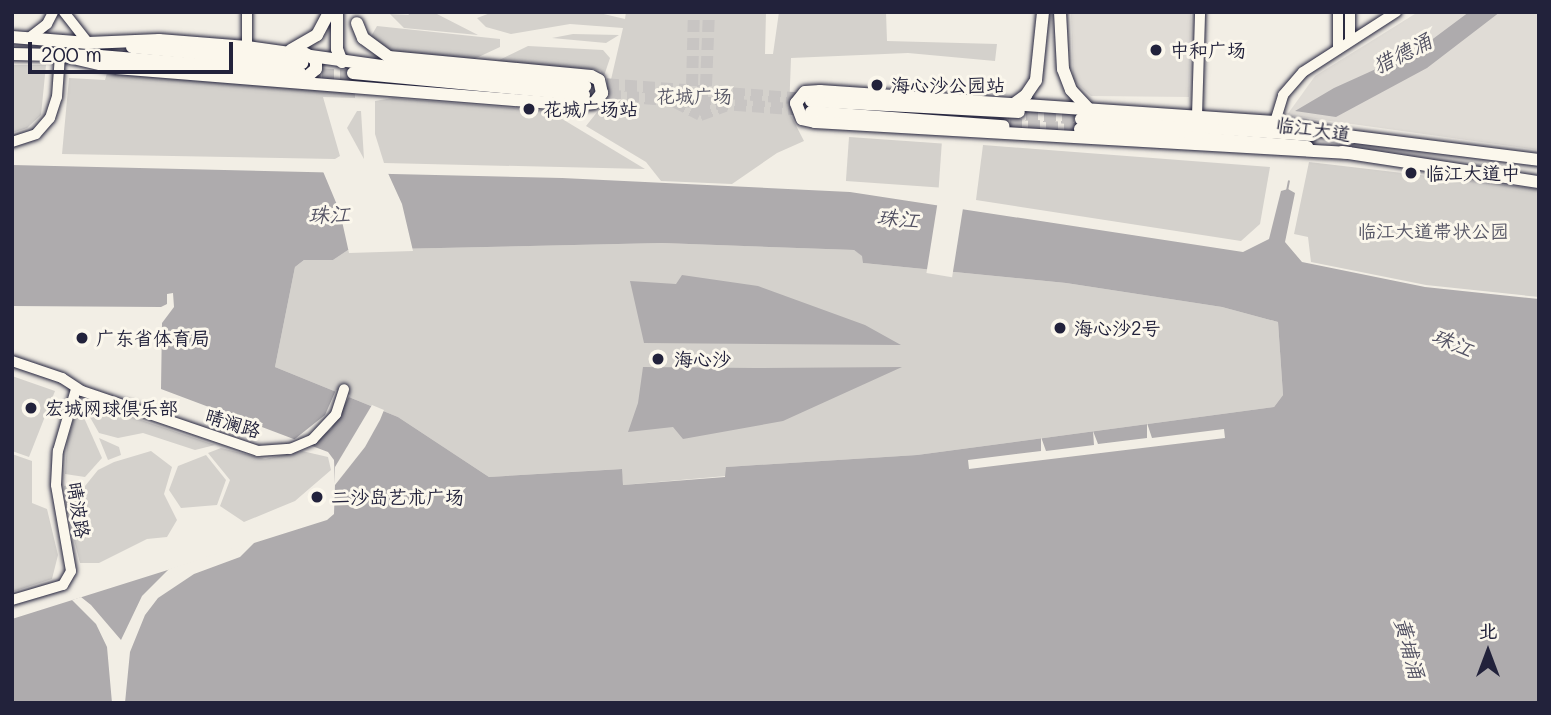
<!DOCTYPE html>
<html>
<head>
<meta charset="utf-8">
<style>
	body { margin:0 }
	#map { position:relative; width:1551px; height:715px; overflow:hidden; background:#f2eee5; font-family:Mali,"LXGW WenKai TC",sans-serif }
	div>[style] { position:absolute }
	.built>* { inset:0; background:#e0dcd6 }
	.green>* { inset:0; background:#d4d1cc; transform-origin:0 0 }
	.water>* { inset:0; background:#aeabad }
	.pier>* { inset:0; background:#f2eee5; transform-origin:0 0 }
	.stream>* { height:2px; margin:-1px; padding:0 1px; transform-origin:1px; border-radius:1px; background:#aeabad }
	.major-tunnel>* { height:12px; margin-top:-6px; transform-origin:0; background:repeating-linear-gradient(90deg,#c8c5c3 0 12px,transparent 0 18px) }
	.roads { filter:drop-shadow(0 0 2px #22223b) drop-shadow(0 0 2px #22223b) }
	.minor>* { height:10px; margin:-5px; padding:0 5px; transform-origin:5px; border-radius:5px; background:#fbf7ec }
	.major>* { height:12px; margin:-6px; padding:0 6px; transform-origin:6px; border-radius:6px; background:#fbf7ec }
	.dots>* { width:19px; height:19px; translate:-50% -50%; box-sizing:border-box; border:4px solid #fbf7ec; border-radius:50% }
	span { translate:-50% -50%; white-space:nowrap; text-align:center; line-height:1.15; -webkit-text-stroke:6px #fbf7ec; paint-order:stroke }
	.poi-label { font-size:19px; color:#22223b }
	.left { translate:0 -50%; text-align:left }
	.park-label { font-size:19px; color:#575766 }
	.street-label { font-size:19px; color:#22223b }
	.water-label { font-size:21px; color:#535263; font-style:italic }
	.frame { position:absolute; inset:0; border:14px solid #22223b; pointer-events:none }
	.north { position:absolute; left:1453px; top:617px; width:70px; height:70px; -webkit-text-stroke:5px #fbf7ec; paint-order:stroke; rotate:0deg; font-size:19px; font-weight:700; line-height:28px; text-align:center; color:#22223b }
	.north::after { content:''; display:block; margin:auto; width:24px; height:32px; background:#22223b; clip-path:polygon(50% 0,100% 100%,50% 72%,0 100%) }
	.scale { position:absolute; left:28px; top:42px; width:205px; height:32px; box-sizing:border-box; border:4px solid #22223b; border-top:0; padding-left:9px; font-size:21px; line-height:24px; white-space:nowrap; color:#22223b; -webkit-text-stroke:5px #fbf7ec; paint-order:stroke }
</style>
</head>
<body>
<div id="map">
	<div class="built">
		<i style="clip-path:polygon(1071px 12px,1191px 12px,1189px 97px,1091px 96px,1073px 80px)"></i>
		<i style="clip-path:polygon(1418px 12px,1539px 12px,1539px 150px,1287px 115px,1315px 76px)"></i>
	</div>
	<div class="green">
		<i style="clip-path:polygon(407px 12px,437px 14px,478px 35px,404px 28px,390px 14px,409px 15px)"></i>
		<i style="clip-path:polygon(493px 12px,595px 12px,625px 19px,626px 12px,766px 12px,765px 54px,773px 54px,779px 12px,886px 12px,887px 41px,997px 44px,995px 61px,908px 53px,791px 58px,789px 112px,804px 141px,777px 153px,732px 184px,661px 181px,646px 162px,586px 126px,606px 101px,623px 28px,570px 24px,511px 34px,486px 27px,477px 18px)"></i>
		<i style="clip-path:polygon(377px 26px,500px 39px,500px 47px,472px 60px,388px 52px,369px 40px)"></i>
		<i style="clip-path:polygon(573px 34px,619px 35px,606px 43px,552px 38px)"></i>
		<i style="clip-path:polygon(528px 46px,603px 50px,610px 58px,603px 79px,601px 71px,594px 69px,491px 64px)"></i>
		<i style="clip-path:polygon(12px 65px,46px 65px,41px 115px,27px 128px,12px 133px)"></i>
		<i style="clip-path:polygon(107px 73px,355px 92px,355px 98px,323px 97px,340px 156px,335px 159px,62px 154px,69px 78px,105px 80px)"></i>
		<i style="clip-path:polygon(393px 98px,549px 111px,645px 169px,384px 163px,375px 134px,375px 101px)"></i>
		<i style="clip-path:polygon(357px 111px,361px 111px,364px 159px,347px 128px)"></i>
		<i style="left:849px;top:137px;width:93px;height:44px;rotate:4deg"></i>
		<i style="clip-path:polygon(983px 145px,1270px 167px,1260px 224px,1241px 241px,976px 200px)"></i>
		<i style="clip-path:polygon(1309px 162px,1539px 189px,1539px 297px,1426px 285px,1311px 262px,1308px 237px,1294px 234px)"></i>
		<i style="clip-path:polygon(662px 243px,854px 250px,863px 256px,863px 263px,1066px 283px,1222px 307px,1278px 322px,1283px 395px,1274px 407px,917px 455px,726px 467px,726px 476px,623px 485px,621px 469px,489px 477px,398px 417px,275px 367px,295px 267px,304px 260px,333px 260px,348px 250px)"></i>
		<i style="clip-path:polygon(12px 376px,55px 391px,29px 457px,12px 451px)"></i>
		<i style="clip-path:polygon(91px 402px,126px 415px,215px 445px,195px 450px,143px 433px,118px 438px,99px 433px,87px 412px)"></i>
		<i style="clip-path:polygon(81px 411px,102px 458px,85px 477px,65px 474px,67px 443px,75px 413px)"></i>
		<i style="clip-path:polygon(99px 438px,119px 447px,121px 455px,108px 460px)"></i>
		<i style="clip-path:polygon(221px 448px,265px 459px,302px 451px,328px 457px,331px 470px,295px 501px,244px 522px,220px 506px,230px 480px,208px 453px)"></i>
		<i style="clip-path:polygon(151px 451px,172px 467px,164px 494px,177px 520px,167px 537px,147px 539px,99px 563px,80px 563px,69px 520px,81px 513px,85px 486px,98px 470px,114px 462px)"></i>
		<i style="clip-path:polygon(12px 454px,32px 461px,32px 503px,47px 509px,58px 555px,52px 579px,12px 592px)"></i>
		<i style="clip-path:polygon(206px 455px,226px 480px,217px 505px,181px 508px,169px 490px,178px 466px)"></i>
		<i style="clip-path:polygon(80px 483px,77px 511px,67px 514px,64px 486px)"></i>
	</div>
	<div class="water">
		<i style="clip-path:polygon(1469px 12px,1500px 12px,1427px 68px,1336px 117px,1295px 111px,1334px 88px,1418px 50px)"></i>
		<i style="clip-path:polygon(evenodd,12px 165px,562px 178px,850px 192px,1243px 252px,1269px 239px,1281px 191px,1288px 189px,1295px 193px,1285px 242px,1302px 262px,1425px 287px,1539px 299px,1539px 703px,12px 703px,12px 619px,327px 520px,334px 514px,335px 484px,334px 460px,328px 452px,161px 389px,162px 323px,174px 307px,173px 293px,167px 294px,167px 304px,161px 307px,12px 306px,12px 165px,662px 243px,854px 250px,862px 256px,863px 263px,1066px 283px,1222px 307px,1278px 322px,1283px 395px,1274px 407px,917px 455px,726px 467px,725px 477px,623px 485px,622px 469px,489px 477px,398px 417px,275px 367px,295px 267px,304px 260px,333px 260px,348px 250px,662px 243px)"></i>
		<i style="clip-path:polygon(682px 275px,758px 286px,865px 325px,901px 345px,644px 343px,630px 281px,676px 284px)"></i>
		<i style="clip-path:polygon(643px 367px,755px 368px,902px 367px,783px 421px,683px 439px,673px 427px,628px 432px,638px 403px)"></i>
	</div>
	<div class="pier">
		<i style="clip-path:polygon(322px 169px,387px 171px,402px 204px,413px 251px,349px 253px,340px 212px)"></i>
		<i style="left:938px;top:200px;width:26px;height:74px;rotate:9deg"></i>
		<i style="clip-path:polygon(336px 390px,350px 395px,331px 429px,307px 448px,291px 442px,325px 415px)"></i>
		<i style="clip-path:polygon(372px 405px,384px 410px,380px 420px,365px 447px,335px 485px,335px 467px)"></i>
		<i style="clip-path:polygon(1147px 423px,1152px 438px,1224px 429px,1225px 438px,969px 469px,968px 460px,1041px 451px,1041px 437px,1046px 451px,1094px 445px,1093px 431px,1098px 444px,1147px 438px)"></i>
		<i style="clip-path:polygon(256px 541px,240px 557px,194px 574px,158px 598px,145px 615px,130px 652px,125px 703px,112px 703px,107px 647px,96px 624px,72px 600px,81px 597px,91px 605px,121px 640px,142px 596px,169px 569px)"></i>
	</div>
	<div class="stream">
		<i style="left:1287px;top:191px;width:10px;rotate:-79deg"></i>
	</div>
	<div class="major-tunnel">
		<i style="left:304px;top:73px;width:59px;rotate:3.9deg"></i>
		<i style="left:589px;top:83px;width:221px;rotate:4.2deg"></i>
		<i style="left:692px;top:86px;width:74px;rotate:-88.5deg"></i>
		<i style="left:706px;top:86px;width:74px;rotate:-87.7deg"></i>
		<i style="left:573px;top:93px;width:234px;rotate:4.2deg"></i>
		<i style="left:675px;top:102px;width:28px;rotate:27deg"></i>
		<i style="left:700px;top:115px;width:27px;rotate:-20deg"></i>
		<i style="left:1008px;top:113px;width:73px;rotate:4.7deg"></i>
		<i style="left:992px;top:123px;width:88px;rotate:3.9deg"></i>
	</div>
	<div class="roads">
		<div class="minor">
			<i style="left:64px;top:12px;width:39px;rotate:52deg"></i>
			<i style="left:1350px;top:12px;width:28px;rotate:90deg"></i>
			<i style="left:29px;top:38px;width:23px;rotate:-38deg"></i>
			<i style="left:47px;top:24px;width:13px;rotate:-63deg"></i>
			<i style="left:247px;top:47px;width:35px;rotate:-90deg"></i>
			<i style="left:1338px;top:49px;width:37px;rotate:-90deg"></i>
			<i style="left:1197px;top:116px;width:104px;rotate:-88.3deg"></i>
			<i style="left:1275px;top:122px;width:28px;rotate:-73deg"></i>
			<i style="left:1283px;top:95px;width:30px;rotate:-49deg"></i>
			<i style="left:1303px;top:72px;width:111px;rotate:-32.8deg"></i>
			<i style="left:12px;top:142px;width:25px;rotate:-18deg"></i>
			<i style="left:36px;top:134px;width:21px;rotate:-49deg"></i>
			<i style="left:50px;top:118px;width:22px;rotate:-72deg"></i>
			<i style="left:57px;top:97px;width:42px;rotate:-85.9deg"></i>
			<i style="left:12px;top:361px;width:53px;rotate:18.8deg"></i>
			<i style="left:62px;top:378px;width:24px;rotate:33deg"></i>
			<i style="left:82px;top:391px;width:186px;rotate:18.8deg"></i>
			<i style="left:258px;top:451px;width:32px;rotate:-4deg"></i>
			<i style="left:290px;top:449px;width:25px;rotate:-23deg"></i>
			<i style="left:313px;top:439px;width:34px;rotate:-47deg"></i>
			<i style="left:336px;top:414px;width:26px;rotate:-72deg"></i>
			<i style="left:12px;top:600px;width:53px;rotate:-16.4deg"></i>
			<i style="left:63px;top:585px;width:16px;rotate:-60deg"></i>
			<i style="left:71px;top:571px;width:87px;rotate:-99.9deg"></i>
			<i style="left:56px;top:485px;width:34px;rotate:-87deg"></i>
			<i style="left:58px;top:451px;width:65px;rotate:-73.8deg"></i>
		</div>
		<div class="major">
			<i style="left:337px;top:12px;width:37px;rotate:90deg"></i>
			<i style="left:337px;top:49px;width:14px;rotate:69deg"></i>
			<i style="left:1060px;top:12px;width:57px;rotate:87deg"></i>
			<i style="left:1063px;top:69px;width:22px;rotate:69deg"></i>
			<i style="left:1071px;top:90px;width:26px;rotate:47deg"></i>
			<i style="left:12px;top:37px;width:76px;rotate:4.5deg"></i>
			<i style="left:88px;top:43px;width:71px;rotate:-2.4deg"></i>
			<i style="left:159px;top:40px;width:88px;rotate:4.5deg"></i>
			<i style="left:247px;top:47px;width:166px;rotate:8deg"></i>
			<i style="left:411px;top:70px;width:175px;rotate:5.3deg"></i>
			<i style="left:132px;top:47px;width:171px;rotate:5.4deg"></i>
			<i style="left:291px;top:50px;width:30px;rotate:-30deg"></i>
			<i style="left:317px;top:35px;width:26px;rotate:-62deg"></i>
			<i style="left:12px;top:54px;width:88px;rotate:1.3deg"></i>
			<i style="left:100px;top:56px;width:201px;rotate:4.9deg"></i>
			<i style="left:60px;top:55px;width:57px;rotate:13.1deg"></i>
			<i style="left:116px;top:68px;width:461px;rotate:4.6deg"></i>
			<i style="left:576px;top:105px;width:18px;rotate:-6deg"></i>
			<i style="left:594px;top:103px;width:13px;rotate:-51deg"></i>
			<i style="left:602px;top:93px;width:13px;rotate:-103deg"></i>
			<i style="left:599px;top:80px;width:9px;rotate:-153deg"></i>
			<i style="left:591px;top:76px;width:203px;rotate:-174.6deg"></i>
			<i style="left:389px;top:57px;width:32px;rotate:-144deg"></i>
			<i style="left:363px;top:38px;width:16px;rotate:-112deg"></i>
			<i style="left:353px;top:73px;width:232px;rotate:5.4deg"></i>
			<i style="left:302px;top:81px;width:18px;rotate:-41deg"></i>
			<i style="left:316px;top:69px;width:9px;rotate:-90deg"></i>
			<i style="left:316px;top:60px;width:12px;rotate:-149deg"></i>
			<i style="left:811px;top:101px;width:208px;rotate:3deg"></i>
			<i style="left:1011px;top:106px;width:19px;rotate:-36deg"></i>
			<i style="left:1026px;top:95px;width:18px;rotate:-56deg"></i>
			<i style="left:1036px;top:80px;width:68px;rotate:-84.1deg"></i>
			<i style="left:811px;top:112px;width:193px;rotate:4.2deg"></i>
			<i style="left:1081px;top:119px;width:231px;rotate:4deg"></i>
			<i style="left:1080px;top:129px;width:228px;rotate:4.5deg"></i>
			<i style="left:1347px;top:136px;width:193px;rotate:7.1deg"></i>
			<i style="left:1342px;top:152px;width:199px;rotate:8.7deg"></i>
			<i style="left:1349px;top:153px;width:535px;rotate:-176.68deg"></i>
			<i style="left:815px;top:122px;width:13px;rotate:-167deg"></i>
			<i style="left:802px;top:119px;width:17px;rotate:-111deg"></i>
			<i style="left:796px;top:103px;width:14px;rotate:-51deg"></i>
			<i style="left:805px;top:92px;width:15px;rotate:-4deg"></i>
			<i style="left:820px;top:91px;width:459px;rotate:3.9deg"></i>
			<i style="left:1278px;top:122px;width:76px;rotate:11.5deg"></i>
		</div>
	</div>
	<div class="dots">
		<i style="left:1156px;top:50px;background:#22223b"></i>
		<i style="left:877px;top:85px;background:#22223b"></i>
		<i style="left:529px;top:109px;background:#22223b"></i>
		<i style="left:1411px;top:173px;background:#22223b"></i>
		<i style="left:1060px;top:328px;background:#22223b"></i>
		<i style="left:82px;top:338px;background:#22223b"></i>
		<i style="left:658px;top:359px;background:#22223b"></i>
		<i style="left:31px;top:408px;background:#22223b"></i>
		<i style="left:317px;top:497px;background:#22223b"></i>
	</div>
	<div class="poi-label">
		<span class="left" style="left:1170px;top:50px">中和广场</span>
		<span class="left" style="left:891px;top:85px">海心沙公园站</span>
		<span class="left" style="left:543px;top:109px">花城广场站</span>
		<span class="left" style="left:1425px;top:173px">临江大道中</span>
		<span class="left" style="left:1074px;top:328px">海心沙2号</span>
		<span class="left" style="left:96px;top:338px">广东省体育局</span>
		<span class="left" style="left:674px;top:359px">海心沙</span>
		<span class="left" style="left:45px;top:408px">宏城网球俱乐部</span>
		<span class="left" style="left:331px;top:497px">二沙岛艺术广场</span>
	</div>
	<div class="park-label">
		<span style="left:694px;top:96px">花城广场</span>
		<span style="left:1433px;top:231px">临江大道带状公园</span>
	</div>
	<div class="street-label">
		<span style="left:1313px;top:129px;rotate:8deg">临江大道</span>
		<span style="left:233px;top:423px;rotate:17deg">晴澜路</span>
		<span style="left:79px;top:510px;rotate:81deg">晴波路</span>
	</div>
	<div class="water-label">
		<span style="left:1402px;top:53px;rotate:-27deg">猎德涌</span>
		<span style="left:329px;top:214px;rotate:-1deg">珠江</span>
		<span style="left:898px;top:218px;rotate:6deg">珠江</span>
		<span style="left:1453px;top:342px;rotate:24deg">珠江</span>
		<span style="left:1410px;top:648px;rotate:75deg">黄埔涌</span>
	</div>
	<div class="frame"></div>
	<div class="north">北</div>
	<div class="scale">200 m</div>
</div>
</body>
</html>
